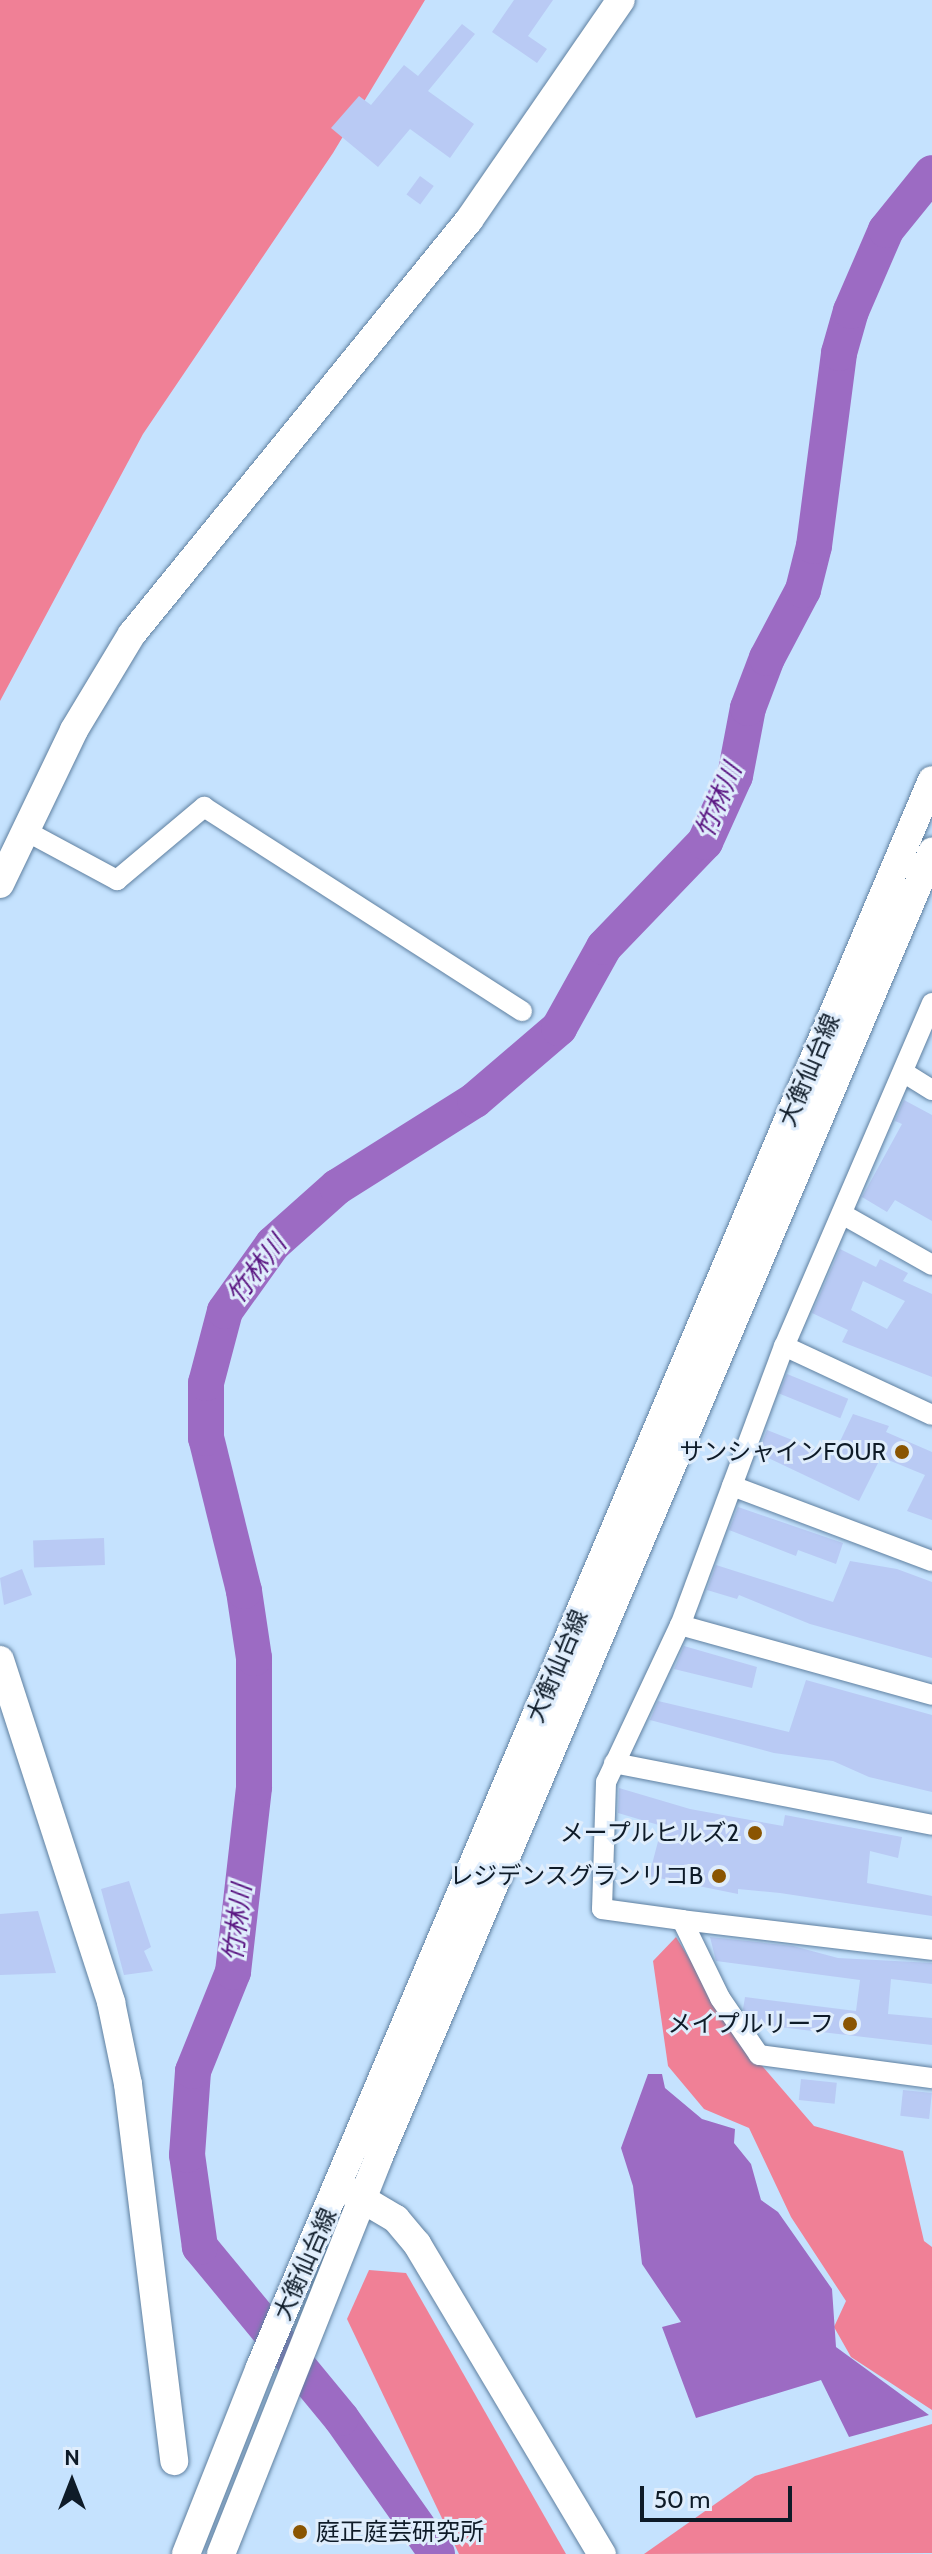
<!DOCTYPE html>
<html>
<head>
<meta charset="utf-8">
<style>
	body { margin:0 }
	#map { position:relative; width:932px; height:2554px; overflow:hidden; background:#c5e2fe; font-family:Cabin,"Noto Sans JP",sans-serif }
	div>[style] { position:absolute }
	.forest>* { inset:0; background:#f08096 }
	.water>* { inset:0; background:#9c6bc3 }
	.river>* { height:36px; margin:-18px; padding:0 18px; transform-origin:18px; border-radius:18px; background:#9c6bc3 }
	.building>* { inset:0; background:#b9caf4; transform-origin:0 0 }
	.roads { filter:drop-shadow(0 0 2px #5f80a0) drop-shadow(0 0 2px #5f80a0) }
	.street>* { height:20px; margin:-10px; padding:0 10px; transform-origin:10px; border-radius:10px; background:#fff }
	.secondary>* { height:28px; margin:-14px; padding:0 14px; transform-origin:14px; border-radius:14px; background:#fff }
	.dots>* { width:22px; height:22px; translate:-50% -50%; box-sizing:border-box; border:4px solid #dfedfc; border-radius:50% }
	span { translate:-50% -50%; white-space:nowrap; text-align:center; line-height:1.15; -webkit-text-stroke:6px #dfedfc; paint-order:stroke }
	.street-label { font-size:24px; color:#0e1b28 }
	.poi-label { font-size:24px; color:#0e1b28 }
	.right { translate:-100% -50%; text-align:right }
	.left { translate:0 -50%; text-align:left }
	.water-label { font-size:26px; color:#5a1682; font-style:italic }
	.north { position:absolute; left:32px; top:2442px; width:80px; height:80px; -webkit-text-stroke:6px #dfedfc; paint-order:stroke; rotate:0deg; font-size:22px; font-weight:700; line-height:32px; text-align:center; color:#0e1b28 }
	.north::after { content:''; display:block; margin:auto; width:28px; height:36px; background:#0e1b28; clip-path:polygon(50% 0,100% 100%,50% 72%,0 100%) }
	.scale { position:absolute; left:640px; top:2486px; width:152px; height:36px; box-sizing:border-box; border:4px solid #0e1b28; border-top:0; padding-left:10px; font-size:24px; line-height:28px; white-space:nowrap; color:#0e1b28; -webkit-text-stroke:6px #dfedfc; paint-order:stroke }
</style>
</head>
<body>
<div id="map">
	<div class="forest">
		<i style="clip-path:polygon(0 0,425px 0,333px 153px,143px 434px,0 701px)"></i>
		<i style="clip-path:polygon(676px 1937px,738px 2038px,814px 2126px,903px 2151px,924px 2241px,932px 2247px,932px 2410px,851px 2357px,834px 2327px,846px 2301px,791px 2217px,749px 2128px,704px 2109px,668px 2066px,653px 1961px)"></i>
		<i style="clip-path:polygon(369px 2270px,406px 2273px,566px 2554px,459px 2554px,347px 2319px)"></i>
		<i style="clip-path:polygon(932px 2424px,932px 2553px,644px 2554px,755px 2476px)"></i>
	</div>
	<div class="water">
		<i style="clip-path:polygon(648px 2074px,662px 2074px,665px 2088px,702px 2119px,735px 2129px,734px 2143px,751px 2164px,761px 2200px,778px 2212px,832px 2289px,836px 2347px,929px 2415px,849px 2437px,821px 2380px,696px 2418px,662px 2327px,681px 2322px,642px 2264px,633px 2186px,621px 2148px)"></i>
	</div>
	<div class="river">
		<i style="left:437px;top:2554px;width:166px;rotate:-125.2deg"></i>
		<i style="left:341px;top:2418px;width:222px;rotate:-129.5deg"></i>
		<i style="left:200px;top:2247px;width:93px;rotate:-98deg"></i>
		<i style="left:187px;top:2155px;width:84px;rotate:-85.9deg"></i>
		<i style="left:193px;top:2071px;width:107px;rotate:-68deg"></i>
		<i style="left:233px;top:1972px;width:186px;rotate:-83.5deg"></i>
		<i style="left:254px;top:1787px;width:129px;rotate:-90deg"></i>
		<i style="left:254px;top:1658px;width:68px;rotate:-98.5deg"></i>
		<i style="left:244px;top:1591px;width:158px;rotate:-103.9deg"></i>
		<i style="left:206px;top:1438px;width:55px;rotate:-90deg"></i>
		<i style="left:206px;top:1383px;width:74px;rotate:-75.2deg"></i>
		<i style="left:225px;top:1311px;width:82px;rotate:-54.4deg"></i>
		<i style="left:273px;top:1244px;width:86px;rotate:-41.7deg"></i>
		<i style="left:337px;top:1187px;width:163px;rotate:-32.2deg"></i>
		<i style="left:475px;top:1100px;width:111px;rotate:-40.6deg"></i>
		<i style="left:559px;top:1028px;width:93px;rotate:-60.9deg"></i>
		<i style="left:604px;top:947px;width:146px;rotate:-46.1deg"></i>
		<i style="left:705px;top:842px;width:72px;rotate:-65.6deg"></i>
		<i style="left:735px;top:776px;width:69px;rotate:-79.2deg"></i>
		<i style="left:748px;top:708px;width:53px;rotate:-69.2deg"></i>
		<i style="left:767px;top:658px;width:77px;rotate:-62.1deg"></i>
		<i style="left:803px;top:590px;width:45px;rotate:-76deg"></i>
		<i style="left:814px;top:546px;width:195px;rotate:-82.6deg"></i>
		<i style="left:839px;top:353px;width:44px;rotate:-74.1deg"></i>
		<i style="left:851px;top:311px;width:88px;rotate:-66.6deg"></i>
		<i style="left:886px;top:230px;width:73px;rotate:-51.1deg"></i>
	</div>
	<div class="building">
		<i style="clip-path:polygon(514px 0,553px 0,528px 36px,547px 49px,537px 63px,492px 32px)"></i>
		<i style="clip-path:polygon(462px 24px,475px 34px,428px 91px,474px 124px,450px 158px,410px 129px,378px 167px,331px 128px,359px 96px,371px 105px,404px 65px,418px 76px)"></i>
		<i style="left:420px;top:176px;width:17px;height:23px;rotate:36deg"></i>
		<i style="clip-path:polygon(904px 1100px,932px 1115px,932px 1221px,895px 1200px,887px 1212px,862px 1197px,902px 1124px,895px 1121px)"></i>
		<i style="clip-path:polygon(evenodd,840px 1249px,876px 1267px,880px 1259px,908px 1273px,903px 1281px,932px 1294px,932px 1377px,842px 1342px,848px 1330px,812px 1313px,840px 1249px,863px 1281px,905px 1301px,887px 1329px,851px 1310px,863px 1281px)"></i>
		<i style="left:787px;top:1374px;width:66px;height:21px;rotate:22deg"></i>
		<i style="clip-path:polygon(853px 1414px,889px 1426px,886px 1432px,932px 1452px,932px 1520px,907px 1511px,925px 1475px,881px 1457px,859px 1501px,758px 1453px,767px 1430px,833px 1456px)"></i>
		<i style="clip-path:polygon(738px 1507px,843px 1543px,836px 1564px,798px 1550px,796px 1556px,729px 1530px)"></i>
		<i style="left:104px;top:1538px;width:27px;height:71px;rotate:88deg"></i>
		<i style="clip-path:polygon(850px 1561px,897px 1569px,932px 1582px,932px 1658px,810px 1624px,739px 1595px,737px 1599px,707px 1590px,716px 1565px,833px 1602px)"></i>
		<i style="clip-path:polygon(22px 1569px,32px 1595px,4px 1605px,0 1578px)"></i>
		<i style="clip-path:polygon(684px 1646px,757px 1667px,752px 1688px,674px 1669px)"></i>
		<i style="clip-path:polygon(806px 1680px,932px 1715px,932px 1792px,869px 1777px,833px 1761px,774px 1753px,650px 1720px,658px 1701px,789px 1732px)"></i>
		<i style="clip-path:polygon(619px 1788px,690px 1809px,783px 1826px,785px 1815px,902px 1837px,898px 1858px,870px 1851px,867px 1883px,932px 1896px,932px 1916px,780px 1893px,738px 1889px,738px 1894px,649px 1876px,662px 1826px,618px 1813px)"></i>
		<i style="clip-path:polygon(129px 1881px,151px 1947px,144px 1951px,153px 1971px,124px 1975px,101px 1889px)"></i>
		<i style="clip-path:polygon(38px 1911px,56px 1973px,0 1975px,0 1914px)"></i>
		<i style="clip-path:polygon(710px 1937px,793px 1946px,838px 1958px,932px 1963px,932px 1984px,891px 1979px,888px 2014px,932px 2018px,932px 2045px,753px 2024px,743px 2009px,745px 1997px,856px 2011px,860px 1980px,716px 1961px)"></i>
		<i style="left:801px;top:2079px;width:36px;height:21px;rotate:6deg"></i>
		<i style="left:903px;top:2090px;width:29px;height:26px;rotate:6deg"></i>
	</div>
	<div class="roads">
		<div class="street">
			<i style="left:24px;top:830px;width:106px;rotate:28.3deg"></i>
			<i style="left:117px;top:880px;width:114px;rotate:-40deg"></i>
			<i style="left:204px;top:807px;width:378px;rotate:32.7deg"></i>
			<i style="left:932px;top:1003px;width:374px;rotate:113.3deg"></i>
			<i style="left:784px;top:1346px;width:298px;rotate:110.4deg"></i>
			<i style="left:680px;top:1625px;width:174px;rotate:115.2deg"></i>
			<i style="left:606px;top:1782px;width:127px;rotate:91.8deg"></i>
			<i style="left:602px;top:1909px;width:81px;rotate:7.8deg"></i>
			<i style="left:682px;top:1920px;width:87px;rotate:64deg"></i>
			<i style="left:720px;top:1998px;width:69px;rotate:55.6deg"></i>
			<i style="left:759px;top:2055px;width:175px;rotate:7.6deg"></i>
			<i style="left:903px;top:1072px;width:34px;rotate:32deg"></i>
			<i style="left:842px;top:1214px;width:103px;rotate:29.5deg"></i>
			<i style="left:784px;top:1346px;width:163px;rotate:25deg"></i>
			<i style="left:732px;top:1486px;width:214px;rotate:20.6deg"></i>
			<i style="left:680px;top:1625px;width:262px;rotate:15.5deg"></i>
			<i style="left:614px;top:1763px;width:324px;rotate:11deg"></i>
			<i style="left:682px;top:1920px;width:252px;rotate:6.8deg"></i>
		</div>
		<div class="secondary">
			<i style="left:0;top:884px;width:171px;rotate:-64.3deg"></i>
			<i style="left:74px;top:730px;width:112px;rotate:-58.9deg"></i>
			<i style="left:132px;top:634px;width:534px;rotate:-50.85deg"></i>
			<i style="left:469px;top:220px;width:267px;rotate:-55.4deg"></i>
			<i style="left:0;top:1660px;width:360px;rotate:72deg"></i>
			<i style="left:111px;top:2002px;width:84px;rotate:78.3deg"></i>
			<i style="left:128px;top:2084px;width:380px;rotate:83deg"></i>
			<i style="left:347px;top:2190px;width:57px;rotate:30.6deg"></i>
			<i style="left:396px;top:2219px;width:33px;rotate:50deg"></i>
			<i style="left:417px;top:2244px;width:361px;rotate:59.2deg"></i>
			<i style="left:186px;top:2554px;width:201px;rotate:-68.4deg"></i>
			<i style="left:260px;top:2367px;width:1723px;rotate:-67.05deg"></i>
			<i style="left:221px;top:2554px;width:425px;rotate:-68.3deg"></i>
			<i style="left:378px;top:2159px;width:1420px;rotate:-67.03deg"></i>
		</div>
	</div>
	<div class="dots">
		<i style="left:902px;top:1452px;background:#8a5502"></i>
		<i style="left:755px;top:1833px;background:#8a5502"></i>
		<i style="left:719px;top:1876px;background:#8a5502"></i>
		<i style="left:850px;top:2024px;background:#8a5502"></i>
		<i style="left:300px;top:2532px;background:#8a5502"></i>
	</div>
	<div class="street-label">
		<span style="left:809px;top:1070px;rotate:-67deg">大衡仙台線</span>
		<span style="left:557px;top:1666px;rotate:-67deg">大衡仙台線</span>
		<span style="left:305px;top:2264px;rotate:-66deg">大衡仙台線</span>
	</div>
	<div class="poi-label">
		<span class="right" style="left:886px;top:1452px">サンシャインFOUR</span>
		<span class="right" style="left:739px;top:1833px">メープルヒルズ2</span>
		<span class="right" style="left:703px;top:1876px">レジデンスグランリコB</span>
		<span class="right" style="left:834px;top:2024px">メイプルリーフ</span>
		<span class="left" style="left:316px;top:2532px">庭正庭芸研究所</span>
	</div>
	<div class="water-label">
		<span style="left:719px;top:801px;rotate:-67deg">竹林川</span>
		<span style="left:257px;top:1270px;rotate:-52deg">竹林川</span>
		<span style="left:238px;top:1923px;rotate:-83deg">竹林川</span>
	</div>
	<div class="north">N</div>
	<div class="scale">50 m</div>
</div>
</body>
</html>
